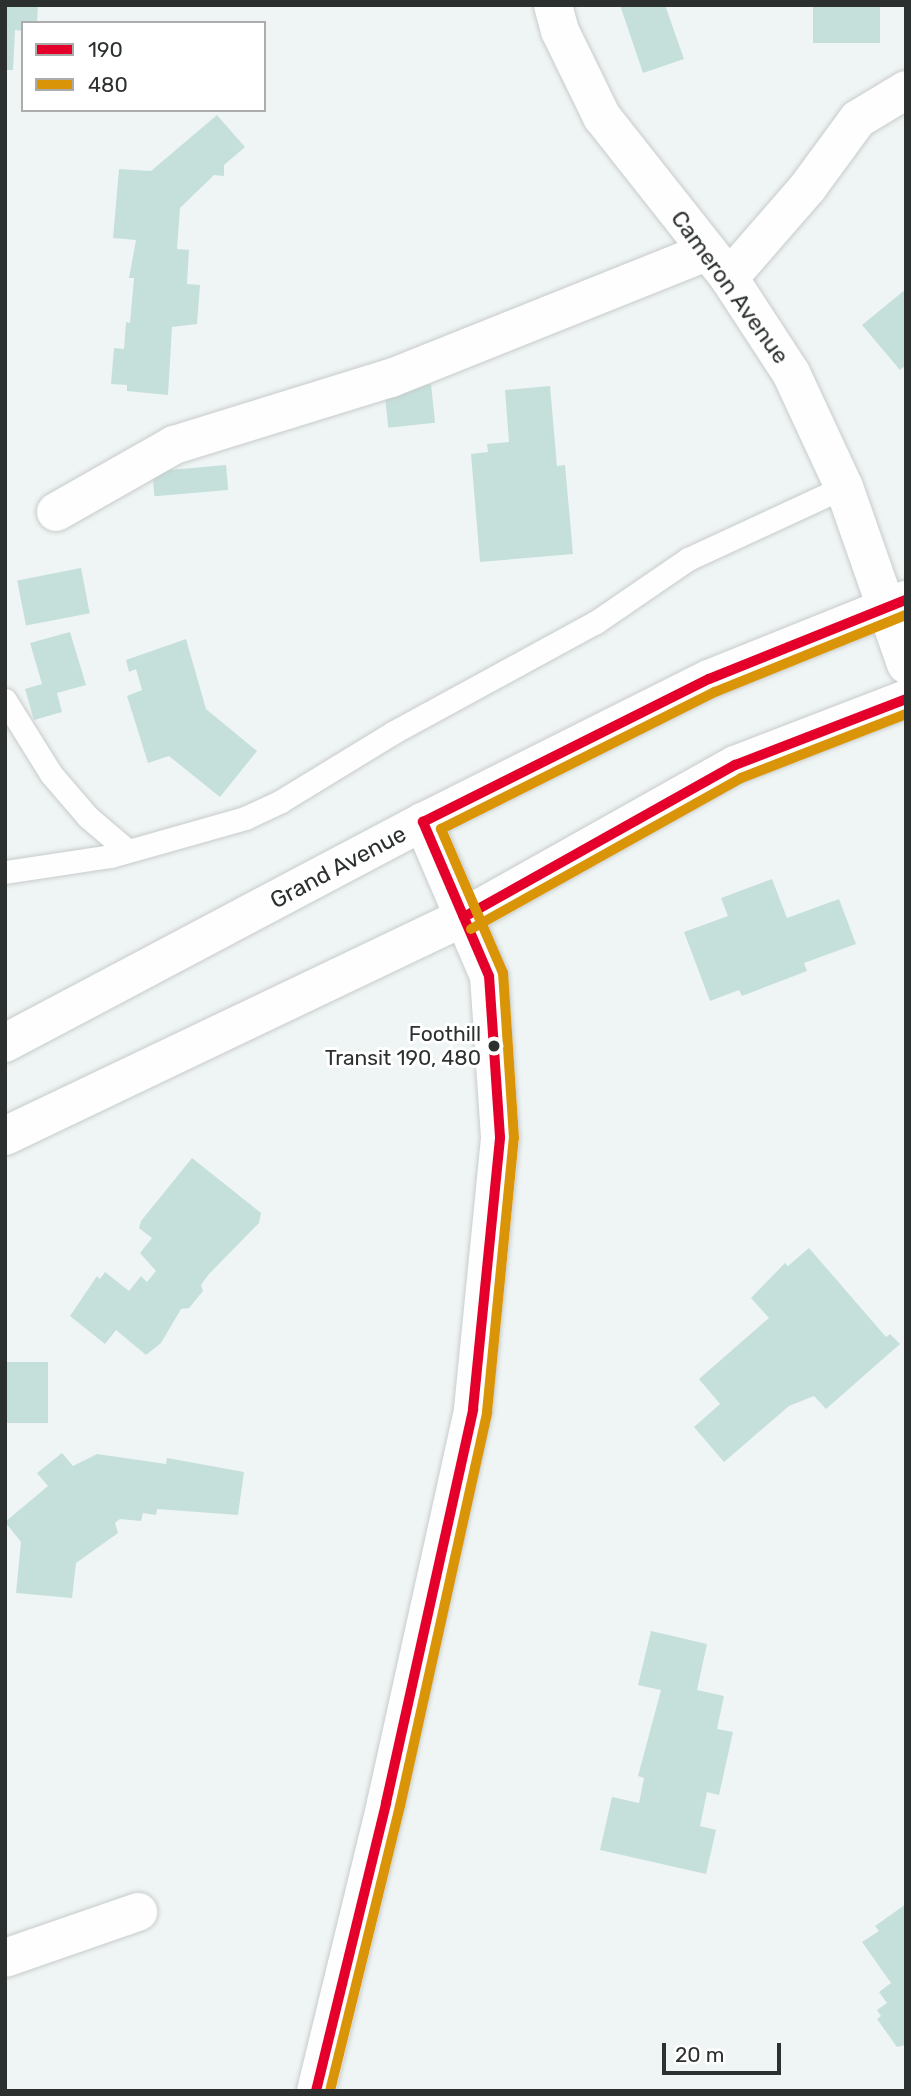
<!DOCTYPE html>
<html>
<head>
<meta charset="utf-8">
<style>
	body { margin:0 }
	#map { position:relative; width:911px; height:2096px; overflow:hidden; background:#eff5f4; font-family:Rubik,sans-serif }
	div>[style] { position:absolute }
	.building>* { inset:0; background:#c5e0db; transform-origin:0 0 }
	.roads { filter:drop-shadow(0 0 2px #c7cbcb) drop-shadow(0 0 2px #c7cbcb) }
	.service>* { height:23px; margin:-11.5px; padding:0 11.5px; transform-origin:11.5px; border-radius:11.5px; background:#fdfefd }
	.minor>* { height:38px; margin:-19px; padding:0 19px; transform-origin:19px; border-radius:19px; background:#fdfefd }
	.secondary>* { height:38px; margin:-19px; padding:0 19px; transform-origin:19px; border-radius:19px; background:#fdfefd }
	.primary>* { height:38px; margin:-19px; padding:0 19px; transform-origin:19px; border-radius:19px; background:#fdfefd }
	.bus-1>* { height:10px; margin:-5px; padding:0 5px; transform-origin:5px; border-radius:5px; background:#e4002b }
	.bus-2>* { height:10px; margin:-5px; padding:0 5px; transform-origin:5px; border-radius:5px; background:#d99407 }
	.dots>* { width:19px; height:19px; translate:-50% -50%; box-sizing:border-box; border:4px solid #fff; border-radius:50% }
	span { translate:-50% -50%; white-space:nowrap; text-align:center; line-height:1.15; -webkit-text-stroke:6px #fff; paint-order:stroke }
	.bus-label { font-size:21px; color:#2c302f }
	.right { translate:-100% -50%; text-align:right }
	.street-label { font-size:23px; color:#2c302f }
	.frame { position:absolute; inset:0; border:7px solid #2c302f; pointer-events:none }
	.legend { position:absolute; left:21px; top:21px; width:245px; height:91px; box-sizing:border-box; background:#fff; border:2px solid #abacac; margin:0; padding:9px 12px; list-style:none; font-size:21px; color:#2c302f }
	.legend li { display:flex; align-items:center; gap:14px; height:35px }
	.legend b { width:35px; border:2px solid #abacac }
	.scale { position:absolute; left:662px; top:2043px; width:119px; height:32px; box-sizing:border-box; border:4px solid #2c302f; border-top:0; padding-left:9px; font-size:21px; line-height:24px; white-space:nowrap; color:#2c302f; -webkit-text-stroke:5px #fff; paint-order:stroke }
</style>
</head>
<body>
<div id="map">
	<div class="building">
		<i style="clip-path:polygon(5px 5px,38px 5px,37px 23px,23px 23px,23px 31px,15px 30px,13px 70px,5px 70px)"></i>
		<i style="clip-path:polygon(620px 5px,665px 5px,684px 59px,643px 73px)"></i>
		<i style="left:813px;top:5px;width:67px;height:38px"></i>
		<i style="clip-path:polygon(217px 115px,245px 147px,224px 165px,224px 176px,214px 175px,180px 208px,177px 249px,189px 250px,187px 284px,200px 285px,197px 324px,172px 327px,168px 395px,127px 391px,127px 385px,111px 384px,114px 348px,124px 349px,126px 322px,130px 323px,134px 278px,129px 278px,136px 240px,113px 238px,119px 169px,151px 171px)"></i>
		<i style="clip-path:polygon(906px 289px,906px 365px,900px 370px,862px 325px)"></i>
		<i style="left:431px;top:384px;width:39px;height:47px;rotate:84deg"></i>
		<i style="clip-path:polygon(550px 386px,557px 466px,565px 465px,573px 554px,480px 562px,471px 454px,488px 452px,487px 444px,509px 442px,505px 390px)"></i>
		<i style="left:226px;top:465px;width:25px;height:74px;rotate:85deg"></i>
		<i style="left:81px;top:568px;width:46px;height:65px;rotate:79deg"></i>
		<i style="clip-path:polygon(70px 632px,86px 685px,57px 693px,62px 712px,34px 720px,25px 689px,42px 684px,30px 643px)"></i>
		<i style="clip-path:polygon(186px 639px,206px 709px,257px 751px,220px 797px,169px 756px,148px 763px,127px 696px,142px 690px,136px 669px,129px 672px,126px 660px)"></i>
		<i style="clip-path:polygon(772px 879px,787px 918px,839px 899px,856px 944px,804px 963px,807px 971px,742px 996px,739px 990px,710px 1001px,684px 932px,728px 916px,721px 898px)"></i>
		<i style="clip-path:polygon(192px 1158px,261px 1213px,259px 1223px,209px 1274px,201px 1285px,203px 1291px,189px 1308px,181px 1309px,161px 1343px,146px 1355px,116px 1330px,105px 1344px,70px 1316px,97px 1276px,100px 1279px,105px 1272px,129px 1291px,141px 1276px,147px 1282px,156px 1271px,140px 1253px,152px 1238px,139px 1228px,141px 1221px)"></i>
		<i style="clip-path:polygon(809px 1248px,886px 1337px,890px 1334px,900px 1344px,826px 1409px,814px 1396px,789px 1406px,724px 1462px,694px 1427px,720px 1404px,699px 1379px,769px 1318px,751px 1298px,785px 1263px,788px 1266px)"></i>
		<i style="left:5px;top:1362px;width:43px;height:61px"></i>
		<i style="clip-path:polygon(62px 1453px,73px 1466px,97px 1454px,166px 1464px,167px 1458px,244px 1472px,238px 1515px,157px 1509px,156px 1515px,143px 1513px,141px 1521px,120px 1519px,115px 1523px,118px 1533px,76px 1563px,72px 1598px,16px 1593px,21px 1542px,5px 1522px,48px 1486px,37px 1473px)"></i>
		<i style="clip-path:polygon(651px 1631px,707px 1644px,697px 1690px,724px 1696px,717px 1729px,733px 1732px,719px 1795px,707px 1792px,700px 1826px,716px 1830px,706px 1874px,600px 1850px,612px 1797px,639px 1803px,644px 1778px,638px 1776px,661px 1690px,638px 1685px)"></i>
		<i style="clip-path:polygon(906px 1904px,906px 2045px,897px 2047px,877px 2019px,881px 2016px,877px 2010px,887px 2003px,879px 1992px,891px 1983px,862px 1942px,879px 1931px,875px 1926px)"></i>
	</div>
	<div class="roads">
		<div class="service">
			<i style="left:5px;top:700px;width:87px;rotate:58.1deg"></i>
			<i style="left:51px;top:774px;width:57px;rotate:49.3deg"></i>
			<i style="left:88px;top:817px;width:52px;rotate:40.4deg"></i>
			<i style="left:5px;top:872px;width:107px;rotate:-8.6deg"></i>
			<i style="left:111px;top:856px;width:139px;rotate:-15.8deg"></i>
			<i style="left:245px;top:818px;width:40px;rotate:-25deg"></i>
			<i style="left:281px;top:801px;width:132px;rotate:-31.4deg"></i>
			<i style="left:394px;top:732px;width:230px;rotate:-28.6deg"></i>
			<i style="left:596px;top:622px;width:112px;rotate:-34.4deg"></i>
			<i style="left:688px;top:559px;width:172px;rotate:-24.8deg"></i>
		</div>
		<div class="minor">
			<i style="left:553px;top:5px;width:27px;rotate:75deg"></i>
			<i style="left:560px;top:31px;width:96px;rotate:64deg"></i>
			<i style="left:602px;top:117px;width:205px;rotate:51.7deg"></i>
			<i style="left:729px;top:278px;width:113px;rotate:56.9deg"></i>
			<i style="left:791px;top:373px;width:126px;rotate:65.1deg"></i>
			<i style="left:844px;top:487px;width:188px;rotate:70.7deg"></i>
			<i style="left:729px;top:278px;width:121px;rotate:-49deg"></i>
			<i style="left:808px;top:187px;width:84px;rotate:-53.7deg"></i>
			<i style="left:858px;top:119px;width:56px;rotate:-31.1deg"></i>
			<i style="left:56px;top:512px;width:136px;rotate:-29.6deg"></i>
			<i style="left:174px;top:445px;width:227px;rotate:-17.2deg"></i>
			<i style="left:391px;top:378px;width:341px;rotate:-21.8deg"></i>
			<i style="left:5px;top:1958px;width:141px;rotate:-19.1deg"></i>
		</div>
		<div class="secondary">
			<i style="left:316px;top:2091px;width:296px;rotate:-76.3deg"></i>
			<i style="left:386px;top:1803px;width:403px;rotate:-77.5deg"></i>
			<i style="left:473px;top:1409px;width:273px;rotate:-84.3deg"></i>
			<i style="left:500px;top:1137px;width:161px;rotate:-93.9deg"></i>
			<i style="left:489px;top:976px;width:168px;rotate:-113.2deg"></i>
		</div>
		<div class="primary">
			<i style="left:5px;top:1043px;width:473px;rotate:-27.9deg"></i>
			<i style="left:423px;top:822px;width:320px;rotate:-26.6deg"></i>
			<i style="left:709px;top:679px;width:212px;rotate:-21.9deg"></i>
			<i style="left:5px;top:1136px;width:509px;rotate:-25.51deg"></i>
			<i style="left:464px;top:917px;width:311px;rotate:-29.3deg"></i>
			<i style="left:735px;top:765px;width:183px;rotate:-21.1deg"></i>
		</div>
	</div>
	<div class="bus-1">
		<i style="left:464px;top:917px;width:311px;rotate:-29.3deg"></i>
		<i style="left:735px;top:765px;width:183px;rotate:-21.1deg"></i>
		<i style="left:316px;top:2091px;width:296px;rotate:-76.3deg"></i>
		<i style="left:386px;top:1803px;width:403px;rotate:-77.5deg"></i>
		<i style="left:473px;top:1409px;width:273px;rotate:-84.3deg"></i>
		<i style="left:500px;top:1137px;width:161px;rotate:-93.9deg"></i>
		<i style="left:489px;top:976px;width:168px;rotate:-113.2deg"></i>
		<i style="left:423px;top:822px;width:320px;rotate:-26.6deg"></i>
		<i style="left:709px;top:679px;width:212px;rotate:-21.9deg"></i>
	</div>
	<div class="bus-2">
		<i style="left:471px;top:929px;width:309px;rotate:-29.2deg"></i>
		<i style="left:741px;top:778px;width:177px;rotate:-21.2deg"></i>
		<i style="left:330px;top:2091px;width:293px;rotate:-76.2deg"></i>
		<i style="left:400px;top:1806px;width:403px;rotate:-77.5deg"></i>
		<i style="left:487px;top:1412px;width:275px;rotate:-84.4deg"></i>
		<i style="left:514px;top:1138px;width:165px;rotate:-93.8deg"></i>
		<i style="left:503px;top:973px;width:157px;rotate:-113.3deg"></i>
		<i style="left:441px;top:829px;width:306px;rotate:-26.6deg"></i>
		<i style="left:715px;top:692px;width:206px;rotate:-22deg"></i>
	</div>
	<div class="dots">
		<i style="left:494px;top:1046px;background:#2c302f"></i>
	</div>
	<div class="bus-label">
		<span class="right" style="left:481px;top:1046px">Foothill<br>Transit 190, 480</span>
	</div>
	<div class="street-label">
		<span style="left:730px;top:287px;rotate:54deg">Cameron Avenue</span>
		<span style="left:338px;top:867px;rotate:-28deg">Grand Avenue</span>
	</div>
	<div class="frame"></div>
	<ul class="legend">
	<li><b style="height:9px;background:#e4002b"></b>190</li>
	<li><b style="height:9px;background:#d99407"></b>480</li>
	</ul>
	<div class="scale">20 m</div>
</div>
</body>
</html>
